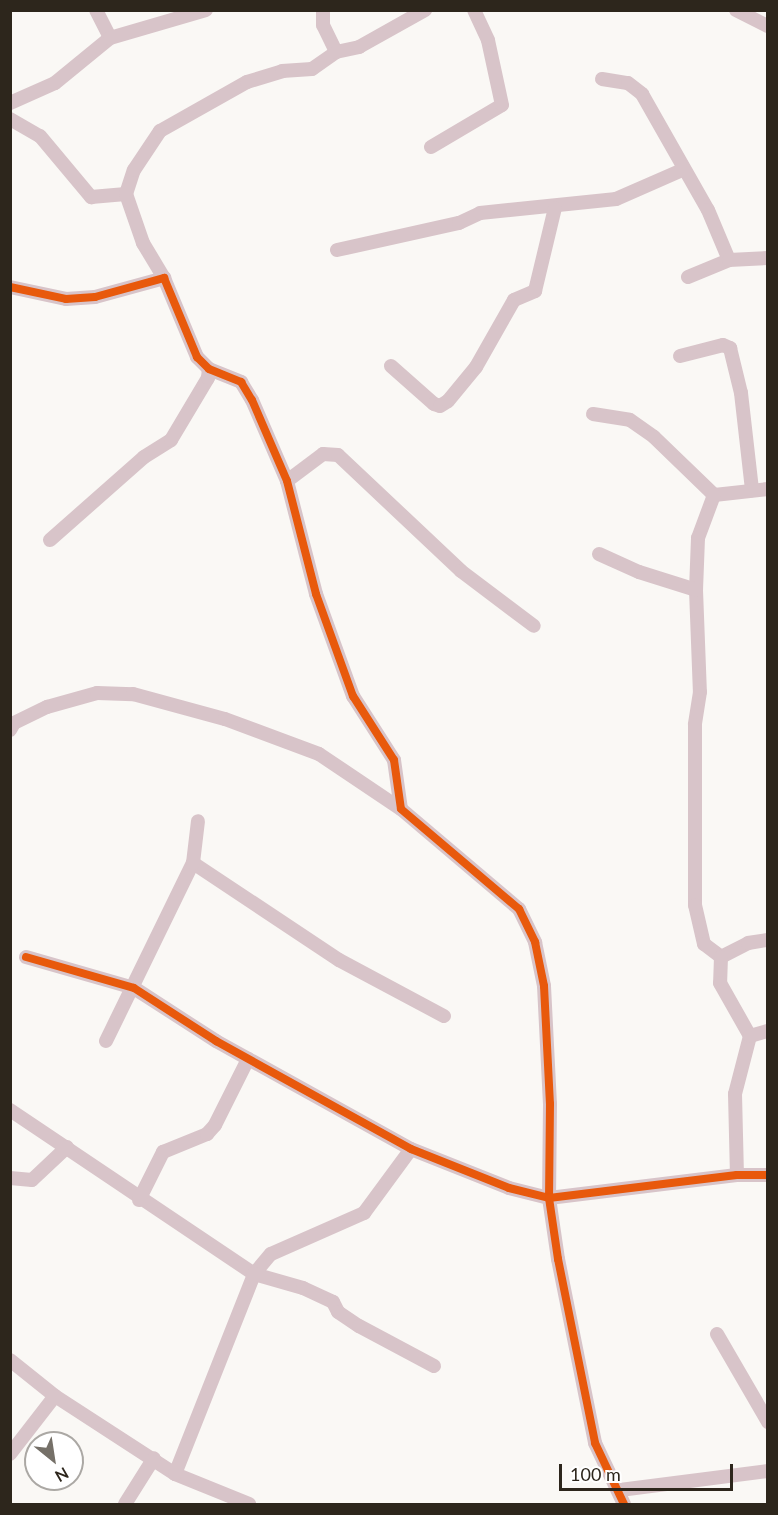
<!DOCTYPE html>
<html>
<head>
<meta charset="utf-8">
<style>
	body { margin:0 }
	#map { position:relative; width:778px; height:1515px; overflow:hidden; background:#faf8f5; font-family:Lato,sans-serif }
	div>[style] { position:absolute }
	.minor>* { height:14px; margin:-7px; padding:0 7px; transform-origin:7px; border-radius:7px; background:#d8c4c9 }
	.cycleway>* { height:8px; margin:-4px; padding:0 4px; transform-origin:4px; border-radius:4px; background:#e8590c }
	span { translate:-50% -50%; white-space:nowrap; text-align:center; line-height:1.15; -webkit-text-stroke:6px #fff; paint-order:stroke }
	.frame { position:absolute; inset:0; border:12px solid #2d261c; pointer-events:none }
	.north { position:absolute; left:24px; top:1431px; width:60px; height:60px; box-sizing:border-box; background:#fff; border:2px solid #aba8a4; border-radius:50%; rotate:150deg; font-size:16px; font-weight:700; line-height:24px; text-align:center; color:#2d261c }
	.north::after { content:''; display:block; margin:auto; width:21px; height:27px; background:#757068; clip-path:polygon(50% 0,100% 100%,50% 72%,0 100%) }
	.scale { position:absolute; left:559px; top:1464px; width:174px; height:27px; box-sizing:border-box; border:3px solid #2d261c; border-top:0; padding-left:8px; font-size:18px; line-height:21px; white-space:nowrap; color:#2d261c; -webkit-text-stroke:4px #fff; paint-order:stroke }
</style>
</head>
<body>
<div id="map">
	<div class="minor">
		<i style="left:96px;top:10px;width:31px;rotate:63deg"></i>
		<i style="left:323px;top:10px;width:15px;rotate:90deg"></i>
		<i style="left:323px;top:25px;width:30px;rotate:64deg"></i>
		<i style="left:736px;top:10px;width:36px;rotate:27deg"></i>
		<i style="left:602px;top:79px;width:26px;rotate:9deg"></i>
		<i style="left:628px;top:83px;width:18px;rotate:38deg"></i>
		<i style="left:642px;top:94px;width:133px;rotate:60.4deg"></i>
		<i style="left:708px;top:210px;width:54px;rotate:67.2deg"></i>
		<i style="left:10px;top:103px;width:49px;rotate:-24deg"></i>
		<i style="left:55px;top:83px;width:71px;rotate:-39.3deg"></i>
		<i style="left:110px;top:38px;width:100px;rotate:-16.3deg"></i>
		<i style="left:10px;top:119px;width:34px;rotate:30deg"></i>
		<i style="left:40px;top:136px;width:80px;rotate:50.1deg"></i>
		<i style="left:91px;top:197px;width:35px;rotate:-5deg"></i>
		<i style="left:431px;top:147px;width:82px;rotate:-30.6deg"></i>
		<i style="left:502px;top:105px;width:66px;rotate:-102.2deg"></i>
		<i style="left:488px;top:40px;width:33px;rotate:-115deg"></i>
		<i style="left:337px;top:250px;width:125px;rotate:-12.5deg"></i>
		<i style="left:459px;top:223px;width:23px;rotate:-25deg"></i>
		<i style="left:480px;top:213px;width:137px;rotate:-5.9deg"></i>
		<i style="left:616px;top:199px;width:72px;rotate:-23.7deg"></i>
		<i style="left:688px;top:277px;width:44px;rotate:-22.5deg"></i>
		<i style="left:729px;top:260px;width:39px;rotate:-3deg"></i>
		<i style="left:164px;top:278px;width:41px;rotate:-121deg"></i>
		<i style="left:143px;top:243px;width:52px;rotate:-109.1deg"></i>
		<i style="left:126px;top:194px;width:25px;rotate:-72deg"></i>
		<i style="left:134px;top:170px;width:47px;rotate:-56.3deg"></i>
		<i style="left:160px;top:131px;width:100px;rotate:-29.4deg"></i>
		<i style="left:247px;top:82px;width:37px;rotate:-17deg"></i>
		<i style="left:282px;top:71px;width:30px;rotate:-4deg"></i>
		<i style="left:312px;top:69px;width:29px;rotate:-35deg"></i>
		<i style="left:336px;top:52px;width:24px;rotate:-12deg"></i>
		<i style="left:359px;top:47px;width:76px;rotate:-29.3deg"></i>
		<i style="left:10px;top:287px;width:57px;rotate:12.1deg"></i>
		<i style="left:66px;top:299px;width:29px;rotate:-4deg"></i>
		<i style="left:95px;top:297px;width:72px;rotate:-15.4deg"></i>
		<i style="left:164px;top:278px;width:86px;rotate:67.3deg"></i>
		<i style="left:197px;top:357px;width:17px;rotate:45deg"></i>
		<i style="left:209px;top:369px;width:35px;rotate:22deg"></i>
		<i style="left:241px;top:382px;width:21px;rotate:59deg"></i>
		<i style="left:252px;top:400px;width:88px;rotate:66.6deg"></i>
		<i style="left:287px;top:481px;width:117px;rotate:75.6deg"></i>
		<i style="left:316px;top:594px;width:109px;rotate:70.1deg"></i>
		<i style="left:353px;top:696px;width:76px;rotate:57.4deg"></i>
		<i style="left:394px;top:760px;width:49px;rotate:81.9deg"></i>
		<i style="left:401px;top:809px;width:155px;rotate:40.3deg"></i>
		<i style="left:519px;top:909px;width:37px;rotate:64deg"></i>
		<i style="left:535px;top:942px;width:45px;rotate:78.4deg"></i>
		<i style="left:544px;top:986px;width:118px;rotate:87.1deg"></i>
		<i style="left:550px;top:1104px;width:94px;rotate:90.6deg"></i>
		<i style="left:549px;top:1198px;width:62px;rotate:81.6deg"></i>
		<i style="left:558px;top:1259px;width:188px;rotate:78.6deg"></i>
		<i style="left:595px;top:1443px;width:68px;rotate:64.6deg"></i>
		<i style="left:680px;top:356px;width:44px;rotate:-14.3deg"></i>
		<i style="left:723px;top:345px;width:8px;rotate:23deg"></i>
		<i style="left:730px;top:348px;width:46px;rotate:76.3deg"></i>
		<i style="left:741px;top:393px;width:98px;rotate:83.5deg"></i>
		<i style="left:391px;top:366px;width:57px;rotate:41.5deg"></i>
		<i style="left:434px;top:404px;width:6px;rotate:18deg"></i>
		<i style="left:440px;top:406px;width:9px;rotate:-32deg"></i>
		<i style="left:448px;top:401px;width:44px;rotate:-50.5deg"></i>
		<i style="left:476px;top:367px;width:77px;rotate:-60.4deg"></i>
		<i style="left:514px;top:300px;width:23px;rotate:-23deg"></i>
		<i style="left:535px;top:291px;width:85px;rotate:-76.5deg"></i>
		<i style="left:593px;top:414px;width:37px;rotate:9deg"></i>
		<i style="left:630px;top:420px;width:29px;rotate:35deg"></i>
		<i style="left:654px;top:437px;width:83px;rotate:44deg"></i>
		<i style="left:287px;top:481px;width:45px;rotate:-36.9deg"></i>
		<i style="left:323px;top:454px;width:15px;rotate:4deg"></i>
		<i style="left:338px;top:455px;width:169px;rotate:43.3deg"></i>
		<i style="left:461px;top:571px;width:91px;rotate:37deg"></i>
		<i style="left:768px;top:489px;width:54px;rotate:173.7deg"></i>
		<i style="left:714px;top:495px;width:46px;rotate:110.4deg"></i>
		<i style="left:698px;top:538px;width:52px;rotate:92.2deg"></i>
		<i style="left:696px;top:590px;width:102px;rotate:87.8deg"></i>
		<i style="left:700px;top:692px;width:33px;rotate:99deg"></i>
		<i style="left:695px;top:725px;width:180px;rotate:90deg"></i>
		<i style="left:695px;top:905px;width:40px;rotate:77deg"></i>
		<i style="left:704px;top:944px;width:21px;rotate:37deg"></i>
		<i style="left:721px;top:957px;width:30px;rotate:-27deg"></i>
		<i style="left:748px;top:943px;width:20px;rotate:-9deg"></i>
		<i style="left:50px;top:540px;width:125px;rotate:-41.4deg"></i>
		<i style="left:144px;top:457px;width:32px;rotate:-32deg"></i>
		<i style="left:171px;top:440px;width:72px;rotate:-59.2deg"></i>
		<i style="left:208px;top:378px;width:9px;rotate:-84deg"></i>
		<i style="left:599px;top:554px;width:44px;rotate:24.2deg"></i>
		<i style="left:639px;top:572px;width:60px;rotate:17.5deg"></i>
		<i style="left:10px;top:730px;width:8px;rotate:-60deg"></i>
		<i style="left:14px;top:723px;width:37px;rotate:-26deg"></i>
		<i style="left:47px;top:707px;width:52px;rotate:-15.6deg"></i>
		<i style="left:97px;top:693px;width:36px;rotate:2deg"></i>
		<i style="left:133px;top:694px;width:95px;rotate:15.2deg"></i>
		<i style="left:225px;top:719px;width:100px;rotate:20.4deg"></i>
		<i style="left:319px;top:754px;width:99px;rotate:33.9deg"></i>
		<i style="left:193px;top:863px;width:175px;rotate:33.6deg"></i>
		<i style="left:339px;top:960px;width:119px;rotate:28.1deg"></i>
		<i style="left:26px;top:957px;width:112px;rotate:16deg"></i>
		<i style="left:134px;top:988px;width:98px;rotate:32.9deg"></i>
		<i style="left:216px;top:1041px;width:223px;rotate:29deg"></i>
		<i style="left:411px;top:1149px;width:105px;rotate:21.7deg"></i>
		<i style="left:509px;top:1188px;width:41px;rotate:14deg"></i>
		<i style="left:549px;top:1198px;width:189px;rotate:-7deg"></i>
		<i style="left:737px;top:1175px;width:31px"></i>
		<i style="left:721px;top:957px;width:26px;rotate:92deg"></i>
		<i style="left:720px;top:983px;width:61px;rotate:60.5deg"></i>
		<i style="left:750px;top:1036px;width:60px;rotate:104.5deg"></i>
		<i style="left:735px;top:1094px;width:81px;rotate:88.6deg"></i>
		<i style="left:750px;top:1036px;width:19px;rotate:-16deg"></i>
		<i style="left:106px;top:1041px;width:198px;rotate:-64deg"></i>
		<i style="left:193px;top:863px;width:42px;rotate:-83.2deg"></i>
		<i style="left:10px;top:1110px;width:294px;rotate:33.9deg"></i>
		<i style="left:254px;top:1274px;width:26px;rotate:-50deg"></i>
		<i style="left:271px;top:1254px;width:102px;rotate:-23.8deg"></i>
		<i style="left:364px;top:1213px;width:79px;rotate:-53.7deg"></i>
		<i style="left:10px;top:1178px;width:22px;rotate:5deg"></i>
		<i style="left:32px;top:1180px;width:48px;rotate:-43.3deg"></i>
		<i style="left:139px;top:1200px;width:54px;rotate:-63.4deg"></i>
		<i style="left:163px;top:1152px;width:48px;rotate:-22.2deg"></i>
		<i style="left:207px;top:1134px;width:12px;rotate:-48deg"></i>
		<i style="left:215px;top:1125px;width:74px;rotate:-63.4deg"></i>
		<i style="left:717px;top:1334px;width:102px;rotate:59.9deg"></i>
		<i style="left:10px;top:1360px;width:58px;rotate:38.7deg"></i>
		<i style="left:55px;top:1396px;width:143px;rotate:33deg"></i>
		<i style="left:175px;top:1474px;width:80px;rotate:22.1deg"></i>
		<i style="left:10px;top:1454px;width:73px;rotate:-52.2deg"></i>
		<i style="left:175px;top:1474px;width:215px;rotate:-68.4deg"></i>
		<i style="left:254px;top:1274px;width:51px;rotate:15.9deg"></i>
		<i style="left:303px;top:1288px;width:33px;rotate:25deg"></i>
		<i style="left:333px;top:1302px;width:11px;rotate:63deg"></i>
		<i style="left:338px;top:1312px;width:25px;rotate:34deg"></i>
		<i style="left:359px;top:1326px;width:85px;rotate:28.1deg"></i>
		<i style="left:620px;top:1490px;width:149px;rotate:-7.3deg"></i>
		<i style="left:125px;top:1504px;width:54px;rotate:-57.8deg"></i>
	</div>
	<div class="cycleway">
		<i style="left:10px;top:287px;width:57px;rotate:12.1deg"></i>
		<i style="left:66px;top:299px;width:29px;rotate:-4deg"></i>
		<i style="left:95px;top:297px;width:72px;rotate:-15.4deg"></i>
		<i style="left:164px;top:278px;width:86px;rotate:67.3deg"></i>
		<i style="left:197px;top:357px;width:17px;rotate:45deg"></i>
		<i style="left:209px;top:369px;width:35px;rotate:22deg"></i>
		<i style="left:241px;top:382px;width:21px;rotate:59deg"></i>
		<i style="left:252px;top:400px;width:88px;rotate:66.6deg"></i>
		<i style="left:287px;top:481px;width:117px;rotate:75.6deg"></i>
		<i style="left:316px;top:594px;width:109px;rotate:70.1deg"></i>
		<i style="left:353px;top:696px;width:76px;rotate:57.4deg"></i>
		<i style="left:394px;top:760px;width:49px;rotate:81.9deg"></i>
		<i style="left:401px;top:809px;width:155px;rotate:40.3deg"></i>
		<i style="left:519px;top:909px;width:37px;rotate:64deg"></i>
		<i style="left:535px;top:942px;width:45px;rotate:78.4deg"></i>
		<i style="left:544px;top:986px;width:118px;rotate:87.1deg"></i>
		<i style="left:550px;top:1104px;width:94px;rotate:90.6deg"></i>
		<i style="left:549px;top:1198px;width:62px;rotate:81.6deg"></i>
		<i style="left:558px;top:1259px;width:188px;rotate:78.6deg"></i>
		<i style="left:595px;top:1443px;width:68px;rotate:64.6deg"></i>
		<i style="left:26px;top:957px;width:112px;rotate:16deg"></i>
		<i style="left:134px;top:988px;width:98px;rotate:32.9deg"></i>
		<i style="left:216px;top:1041px;width:223px;rotate:29deg"></i>
		<i style="left:411px;top:1149px;width:105px;rotate:21.7deg"></i>
		<i style="left:509px;top:1188px;width:41px;rotate:14deg"></i>
		<i style="left:549px;top:1198px;width:189px;rotate:-7deg"></i>
		<i style="left:737px;top:1175px;width:31px"></i>
	</div>
	<div class="frame"></div>
	<div class="north">N</div>
	<div class="scale">100 m</div>
</div>
</body>
</html>
